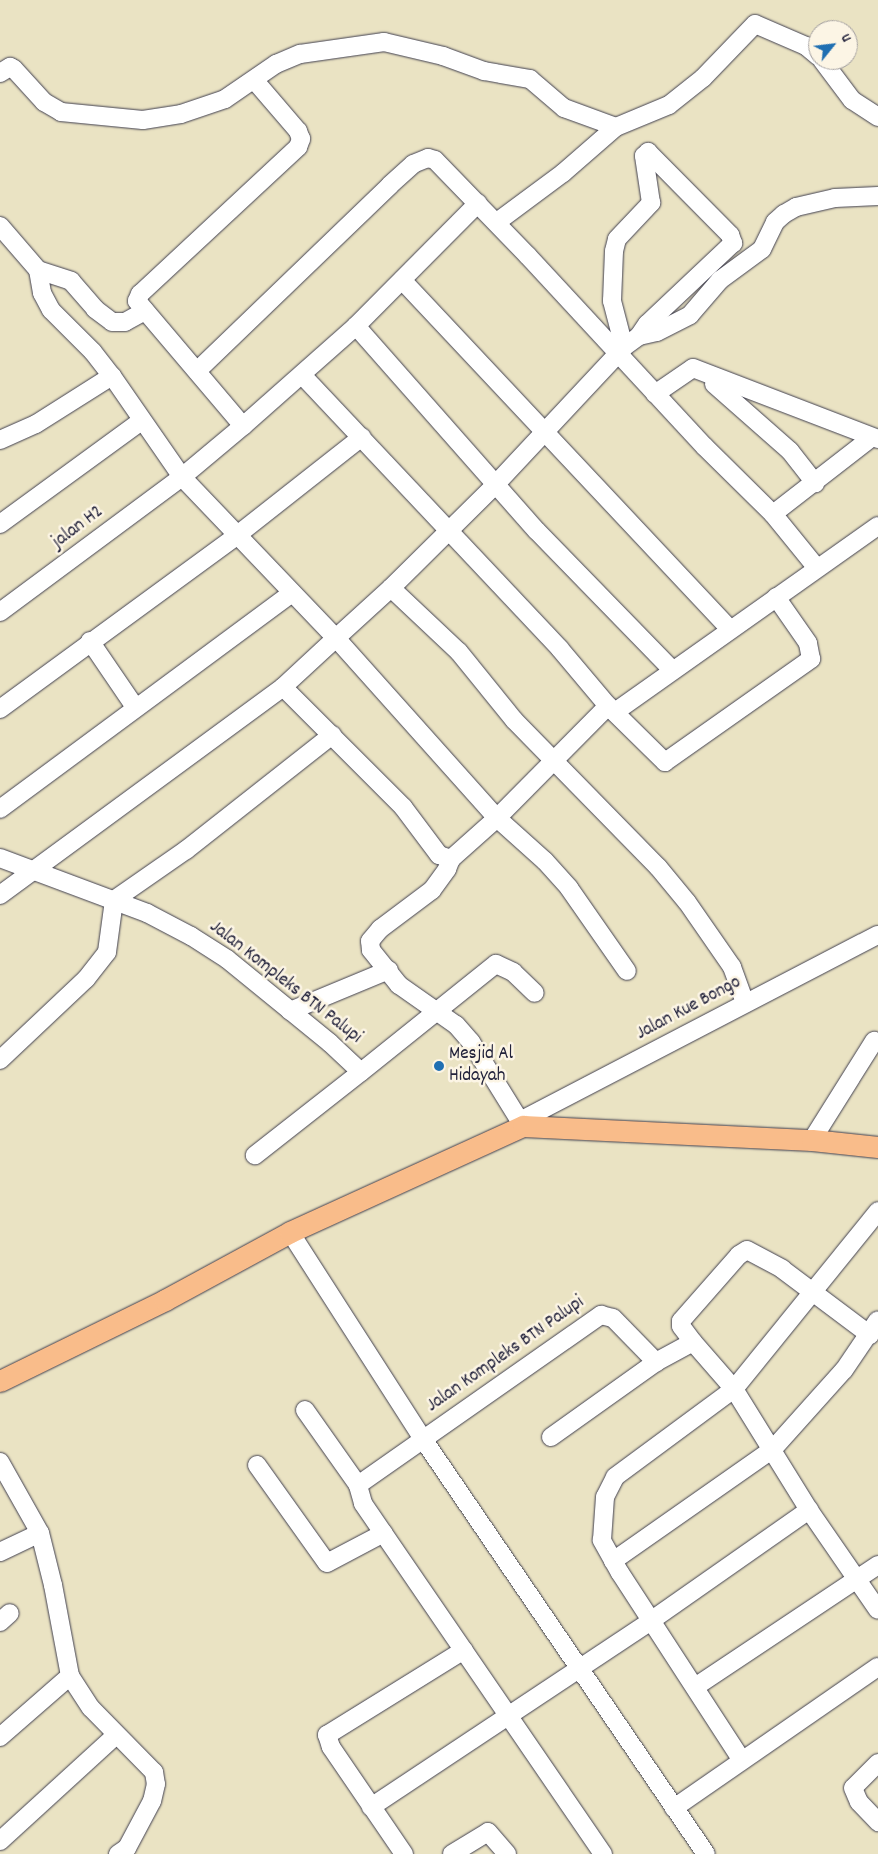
<!DOCTYPE html>
<html>
<head>
<meta charset="utf-8">
<style>
	body { margin:0 }
	#map { position:relative; width:878px; height:1854px; overflow:hidden; background:#eae3c3; font-family:Dekko,sans-serif }
	div>[style] { position:absolute }
	.roads { filter:drop-shadow(0 0 1px #403f4f) drop-shadow(0 0 1px #403f4f) }
	.minor>* { height:18px; margin:-9px; padding:0 9px; transform-origin:9px; border-radius:9px; background:#fff }
	.major>* { height:21px; margin:-10.5px; padding:0 10.5px; transform-origin:10.5px; border-radius:10.5px; background:#f9bc8a }
	.dots>* { width:14px; height:14px; translate:-50% -50%; box-sizing:border-box; border:2px solid #fcf5e5; border-radius:50% }
	span { translate:-50% -50%; white-space:nowrap; text-align:center; line-height:1.15; -webkit-text-stroke:5px #fcf5e5; paint-order:stroke }
	.street-label { font-size:19px; color:#22223b }
	.poi-label { font-size:19px; color:#22223b }
	.left { translate:0 -50%; text-align:left }
	.north { position:absolute; left:808px; top:20px; width:50px; height:50px; box-sizing:border-box; background:#fcf5e5; border:1px solid #a5a1a1; border-radius:50%; rotate:61deg; font-size:14px; font-weight:700; line-height:20px; text-align:center; color:#22223b }
	.north::after { content:''; display:block; margin:auto; width:18px; height:22px; background:#1f6fb2; clip-path:polygon(50% 0,100% 100%,50% 72%,0 100%) }
</style>
</head>
<body>
<div id="map">
	<div class="roads">
		<div class="minor">
			<i style="left:822px;top:60px;width:50px;rotate:53.1deg"></i>
			<i style="left:852px;top:100px;width:31px;rotate:33deg"></i>
			<i style="left:0;top:73px;width:12px;rotate:-31deg"></i>
			<i style="left:10px;top:67px;width:4px;rotate:27deg"></i>
			<i style="left:14px;top:69px;width:45px;rotate:47.7deg"></i>
			<i style="left:44px;top:102px;width:20px;rotate:30deg"></i>
			<i style="left:61px;top:112px;width:82px;rotate:5.6deg"></i>
			<i style="left:143px;top:120px;width:38px;rotate:-9deg"></i>
			<i style="left:181px;top:114px;width:46px;rotate:-18.8deg"></i>
			<i style="left:225px;top:99px;width:62px;rotate:-34.5deg"></i>
			<i style="left:276px;top:64px;width:26px;rotate:-23deg"></i>
			<i style="left:300px;top:54px;width:85px;rotate:-8.1deg"></i>
			<i style="left:384px;top:42px;width:61px;rotate:13.3deg"></i>
			<i style="left:443px;top:56px;width:44px;rotate:20.1deg"></i>
			<i style="left:484px;top:71px;width:47px;rotate:9.9deg"></i>
			<i style="left:530px;top:79px;width:45px;rotate:40.5deg"></i>
			<i style="left:564px;top:108px;width:55px;rotate:20.1deg"></i>
			<i style="left:616px;top:127px;width:57px;rotate:-22.5deg"></i>
			<i style="left:669px;top:105px;width:43px;rotate:-38.5deg"></i>
			<i style="left:703px;top:78px;width:75px;rotate:-46.1deg"></i>
			<i style="left:755px;top:24px;width:56px;rotate:23.3deg"></i>
			<i style="left:806px;top:46px;width:16px;rotate:40deg"></i>
			<i style="left:497px;top:222px;width:82px;rotate:-36.6deg"></i>
			<i style="left:563px;top:173px;width:70px;rotate:-41deg"></i>
			<i style="left:0;top:226px;width:58px;rotate:49.2deg"></i>
			<i style="left:38px;top:270px;width:23px;rotate:80deg"></i>
			<i style="left:42px;top:293px;width:19px;rotate:62deg"></i>
			<i style="left:51px;top:310px;width:59px;rotate:45deg"></i>
			<i style="left:93px;top:352px;width:31px;rotate:52deg"></i>
			<i style="left:38px;top:270px;width:35px;rotate:18deg"></i>
			<i style="left:71px;top:281px;width:37px;rotate:49deg"></i>
			<i style="left:95px;top:309px;width:21px;rotate:37deg"></i>
			<i style="left:112px;top:322px;width:13px"></i>
			<i style="left:125px;top:322px;width:23px;rotate:-29deg"></i>
			<i style="left:402px;top:280px;width:479px;rotate:46.8deg"></i>
			<i style="left:356px;top:326px;width:273px;rotate:48.6deg"></i>
			<i style="left:537px;top:531px;width:194px;rotate:45.8deg"></i>
			<i style="left:624px;top:347px;width:48px;rotate:-104.6deg"></i>
			<i style="left:612px;top:301px;width:50px;rotate:-87.7deg"></i>
			<i style="left:614px;top:251px;width:12px;rotate:-76deg"></i>
			<i style="left:617px;top:239px;width:50px;rotate:-46.6deg"></i>
			<i style="left:651px;top:203px;width:48px;rotate:-98.5deg"></i>
			<i style="left:644px;top:156px;width:6px;rotate:-45deg"></i>
			<i style="left:648px;top:152px;width:117px;rotate:45.3deg"></i>
			<i style="left:730px;top:235px;width:9px;rotate:69deg"></i>
			<i style="left:733px;top:243px;width:118px;rotate:136.7deg"></i>
			<i style="left:647px;top:324px;width:14px;rotate:124deg"></i>
			<i style="left:197px;top:371px;width:268px;rotate:-43.9deg"></i>
			<i style="left:390px;top:185px;width:31px;rotate:-42deg"></i>
			<i style="left:413px;top:164px;width:16px;rotate:-22deg"></i>
			<i style="left:428px;top:158px;width:7px;rotate:16deg"></i>
			<i style="left:435px;top:160px;width:134px;rotate:45.9deg"></i>
			<i style="left:528px;top:256px;width:259px;rotate:47.2deg"></i>
			<i style="left:704px;top:446px;width:97px;rotate:44.6deg"></i>
			<i style="left:773px;top:514px;width:68px;rotate:50.9deg"></i>
			<i style="left:302px;top:375px;width:376px;rotate:46.7deg"></i>
			<i style="left:560px;top:649px;width:75px;rotate:49.9deg"></i>
			<i style="left:608px;top:706px;width:80px;rotate:44.5deg"></i>
			<i style="left:665px;top:762px;width:179px;rotate:-35.2deg"></i>
			<i style="left:811px;top:659px;width:16px;rotate:-101deg"></i>
			<i style="left:808px;top:643px;width:56px;rotate:-124.8deg"></i>
			<i style="left:714px;top:384px;width:101px;rotate:41.4deg"></i>
			<i style="left:790px;top:451px;width:41px;rotate:52deg"></i>
			<i style="left:655px;top:394px;width:46px;rotate:-34.4deg"></i>
			<i style="left:693px;top:368px;width:198px;rotate:21deg"></i>
			<i style="left:243px;top:426px;width:164px;rotate:-130.3deg"></i>
			<i style="left:137px;top:301px;width:8px;rotate:-67deg"></i>
			<i style="left:140px;top:294px;width:216px;rotate:-42.9deg"></i>
			<i style="left:298px;top:147px;width:9px;rotate:-69deg"></i>
			<i style="left:301px;top:139px;width:9px;rotate:-111deg"></i>
			<i style="left:298px;top:131px;width:66px;rotate:-130.7deg"></i>
			<i style="left:0;top:440px;width:39px;rotate:-24deg"></i>
			<i style="left:36px;top:424px;width:90px;rotate:-32.3deg"></i>
			<i style="left:112px;top:376px;width:123px;rotate:55.3deg"></i>
			<i style="left:182px;top:477px;width:223px;rotate:46.3deg"></i>
			<i style="left:336px;top:638px;width:74px;rotate:-42.3deg"></i>
			<i style="left:391px;top:588px;width:93px;rotate:43.3deg"></i>
			<i style="left:459px;top:652px;width:87px;rotate:51deg"></i>
			<i style="left:514px;top:720px;width:206px;rotate:45.6deg"></i>
			<i style="left:658px;top:867px;width:45px;rotate:50.4deg"></i>
			<i style="left:687px;top:902px;width:79px;rotate:55.3deg"></i>
			<i style="left:732px;top:967px;width:38px;rotate:70deg"></i>
			<i style="left:773px;top:514px;width:124px;rotate:-37.8deg"></i>
			<i style="left:0;top:524px;width:175px;rotate:-36.1deg"></i>
			<i style="left:391px;top:588px;width:146px;rotate:-44.7deg"></i>
			<i style="left:495px;top:485px;width:189px;rotate:-46.9deg"></i>
			<i style="left:624px;top:347px;width:19px;rotate:-36deg"></i>
			<i style="left:639px;top:336px;width:18px;rotate:-13deg"></i>
			<i style="left:657px;top:332px;width:37px;rotate:-27deg"></i>
			<i style="left:690px;top:315px;width:46px;rotate:-49.4deg"></i>
			<i style="left:720px;top:280px;width:52px;rotate:-36.4deg"></i>
			<i style="left:762px;top:249px;width:30px;rotate:-64deg"></i>
			<i style="left:775px;top:222px;width:12px;rotate:-42deg"></i>
			<i style="left:784px;top:214px;width:14px;rotate:-30deg"></i>
			<i style="left:796px;top:207px;width:40px;rotate:-13deg"></i>
			<i style="left:835px;top:198px;width:43px;rotate:-2.7deg"></i>
			<i style="left:0;top:612px;width:227px;rotate:-36.6deg"></i>
			<i style="left:182px;top:477px;width:80px;rotate:-39.9deg"></i>
			<i style="left:243px;top:426px;width:151px;rotate:-41.5deg"></i>
			<i style="left:356px;top:326px;width:173px;rotate:-45.2deg"></i>
			<i style="left:90px;top:641px;width:80px;rotate:55.7deg"></i>
			<i style="left:283px;top:687px;width:170px;rotate:45deg"></i>
			<i style="left:403px;top:807px;width:60px;rotate:53.1deg"></i>
			<i style="left:439px;top:855px;width:13px;rotate:18deg"></i>
			<i style="left:0;top:709px;width:293px;rotate:-36.2deg"></i>
			<i style="left:236px;top:536px;width:160px;rotate:-38.2deg"></i>
			<i style="left:615px;top:712px;width:322px;rotate:-35.3deg"></i>
			<i style="left:0;top:809px;width:363px;rotate:-36.5deg"></i>
			<i style="left:0;top:858px;width:157px;rotate:20.5deg"></i>
			<i style="left:147px;top:913px;width:50px;rotate:27.6deg"></i>
			<i style="left:191px;top:936px;width:43px;rotate:32.6deg"></i>
			<i style="left:227px;top:959px;width:133px;rotate:39.2deg"></i>
			<i style="left:330px;top:1043px;width:42px;rotate:43.1deg"></i>
			<i style="left:361px;top:1072px;width:135px;rotate:141.9deg"></i>
			<i style="left:0;top:895px;width:351px;rotate:-36.3deg"></i>
			<i style="left:283px;top:687px;width:72px;rotate:-42.8deg"></i>
			<i style="left:336px;top:638px;width:241px;rotate:48.2deg"></i>
			<i style="left:497px;top:818px;width:64px;rotate:41.9deg"></i>
			<i style="left:545px;top:861px;width:36px;rotate:48deg"></i>
			<i style="left:569px;top:888px;width:101px;rotate:55.1deg"></i>
			<i style="left:290px;top:1011px;width:107px;rotate:-22.5deg"></i>
			<i style="left:0;top:1060px;width:118px;rotate:-43.3deg"></i>
			<i style="left:86px;top:979px;width:34px;rotate:-52deg"></i>
			<i style="left:107px;top:952px;width:52px;rotate:-82.3deg"></i>
			<i style="left:114px;top:900px;width:88px;rotate:-34.8deg"></i>
			<i style="left:186px;top:850px;width:186px;rotate:-38.2deg"></i>
			<i style="left:361px;top:1072px;width:173px;rotate:-38.7deg"></i>
			<i style="left:496px;top:964px;width:19px;rotate:25deg"></i>
			<i style="left:513px;top:972px;width:30px;rotate:44deg"></i>
			<i style="left:520px;top:1121px;width:403px;rotate:-27.5deg"></i>
			<i style="left:523px;top:1126px;width:99px;rotate:-121.8deg"></i>
			<i style="left:471px;top:1042px;width:23px;rotate:-131deg"></i>
			<i style="left:456px;top:1025px;width:70px;rotate:-144.9deg"></i>
			<i style="left:399px;top:985px;width:45px;rotate:-128.7deg"></i>
			<i style="left:371px;top:950px;width:9px;rotate:-96deg"></i>
			<i style="left:370px;top:941px;width:16px;rotate:-50deg"></i>
			<i style="left:380px;top:929px;width:65px;rotate:-36.9deg"></i>
			<i style="left:432px;top:890px;width:26px;rotate:-54deg"></i>
			<i style="left:447px;top:869px;width:11px;rotate:-68deg"></i>
			<i style="left:451px;top:859px;width:62px;rotate:-41.7deg"></i>
			<i style="left:497px;top:818px;width:158px;rotate:-45.3deg"></i>
			<i style="left:812px;top:1140px;width:117px;rotate:-57.9deg"></i>
			<i style="left:290px;top:1232px;width:246px;rotate:57.3deg"></i>
			<i style="left:423px;top:1439px;width:502px;rotate:55.71deg"></i>
			<i style="left:693px;top:1342px;width:20px;rotate:-127deg"></i>
			<i style="left:681px;top:1326px;width:5px;rotate:-90deg"></i>
			<i style="left:681px;top:1321px;width:88px;rotate:-48.7deg"></i>
			<i style="left:739px;top:1255px;width:9px;rotate:-32deg"></i>
			<i style="left:747px;top:1250px;width:40px;rotate:28deg"></i>
			<i style="left:782px;top:1269px;width:110px;rotate:36.9deg"></i>
			<i style="left:305px;top:1410px;width:92px;rotate:54.8deg"></i>
			<i style="left:551px;top:1437px;width:129px;rotate:-35.5deg"></i>
			<i style="left:656px;top:1362px;width:42px;rotate:-28.4deg"></i>
			<i style="left:693px;top:1342px;width:62px;rotate:48.9deg"></i>
			<i style="left:734px;top:1389px;width:142px;rotate:58.2deg"></i>
			<i style="left:809px;top:1510px;width:121px;rotate:55.4deg"></i>
			<i style="left:0;top:1462px;width:81px;rotate:60.6deg"></i>
			<i style="left:40px;top:1533px;width:54px;rotate:76deg"></i>
			<i style="left:53px;top:1585px;width:93px;rotate:79.4deg"></i>
			<i style="left:70px;top:1676px;width:38px;rotate:57deg"></i>
			<i style="left:91px;top:1708px;width:90px;rotate:45.5deg"></i>
			<i style="left:154px;top:1772px;width:12px;rotate:81deg"></i>
			<i style="left:156px;top:1784px;width:17px;rotate:103deg"></i>
			<i style="left:152px;top:1801px;width:53px;rotate:118deg"></i>
			<i style="left:127px;top:1848px;width:11px;rotate:146deg"></i>
			<i style="left:257px;top:1465px;width:120px;rotate:54.5deg"></i>
			<i style="left:327px;top:1563px;width:64px;rotate:-27.8deg"></i>
			<i style="left:0;top:1552px;width:44px;rotate:-25.4deg"></i>
			<i style="left:613px;top:1561px;width:195px;rotate:-35deg"></i>
			<i style="left:773px;top:1449px;width:106px;rotate:-48.1deg"></i>
			<i style="left:844px;top:1370px;width:60px;rotate:-55.8deg"></i>
			<i style="left:0;top:1622px;width:13px;rotate:-42deg"></i>
			<i style="left:695px;top:1687px;width:220px;rotate:-33.7deg"></i>
			<i style="left:0;top:1737px;width:93px;rotate:-41.1deg"></i>
			<i style="left:741px;top:1759px;width:222px;rotate:-123deg"></i>
			<i style="left:620px;top:1573px;width:38px;rotate:-119deg"></i>
			<i style="left:602px;top:1540px;width:43px;rotate:-86deg"></i>
			<i style="left:605px;top:1497px;width:22px;rotate:-63deg"></i>
			<i style="left:615px;top:1477px;width:148px;rotate:-36.5deg"></i>
			<i style="left:734px;top:1389px;width:229px;rotate:-51deg"></i>
			<i style="left:878px;top:1763px;width:35px;rotate:135deg"></i>
			<i style="left:853px;top:1788px;width:15px;rotate:67deg"></i>
			<i style="left:859px;top:1802px;width:28px;rotate:46deg"></i>
			<i style="left:371px;top:1807px;width:338px;rotate:-33.6deg"></i>
			<i style="left:652px;top:1620px;width:192px;rotate:-35deg"></i>
			<i style="left:674px;top:1808px;width:248px;rotate:-34.7deg"></i>
			<i style="left:0;top:1841px;width:157px;rotate:-42.4deg"></i>
			<i style="left:404px;top:1854px;width:130px;rotate:-124.3deg"></i>
			<i style="left:331px;top:1747px;width:13px;rotate:-108deg"></i>
			<i style="left:327px;top:1735px;width:161px;rotate:-31.8deg"></i>
			<i style="left:452px;top:1854px;width:42px;rotate:-31.4deg"></i>
			<i style="left:488px;top:1832px;width:29px;rotate:49deg"></i>
			<i style="left:603px;top:1854px;width:425px;rotate:-124.4deg"></i>
			<i style="left:363px;top:1503px;width:19px;rotate:-106deg"></i>
			<i style="left:358px;top:1485px;width:297px;rotate:-35deg"></i>
			<i style="left:601px;top:1315px;width:12px;rotate:14deg"></i>
			<i style="left:613px;top:1318px;width:62px;rotate:45.7deg"></i>
		</div>
		<div class="major">
			<i style="left:0;top:1381px;width:184px;rotate:-26.1deg"></i>
			<i style="left:165px;top:1300px;width:142px;rotate:-28.5deg"></i>
			<i style="left:290px;top:1232px;width:256px;rotate:-24.5deg"></i>
			<i style="left:523px;top:1126px;width:289px;rotate:2.8deg"></i>
			<i style="left:812px;top:1140px;width:66px;rotate:6.1deg"></i>
		</div>
	</div>
	<div class="dots">
		<i style="left:439px;top:1066px;background:#1f6fb2"></i>
	</div>
	<div class="street-label">
		<span style="left:78px;top:528px;rotate:-37deg">jalan H2</span>
		<span style="left:285px;top:983px;rotate:38deg">Jalan Kompleks BTN Palupi</span>
		<span style="left:689px;top:1009px;rotate:-28deg">Jalan Kue Bongo</span>
		<span style="left:506px;top:1355px;rotate:-35deg">Jalan Kompleks BTN Palupi</span>
	</div>
	<div class="poi-label">
		<span class="left" style="left:449px;top:1066px">Mesjid Al<br>Hidayah</span>
	</div>
	<div class="north">U</div>
</div>
</body>
</html>
